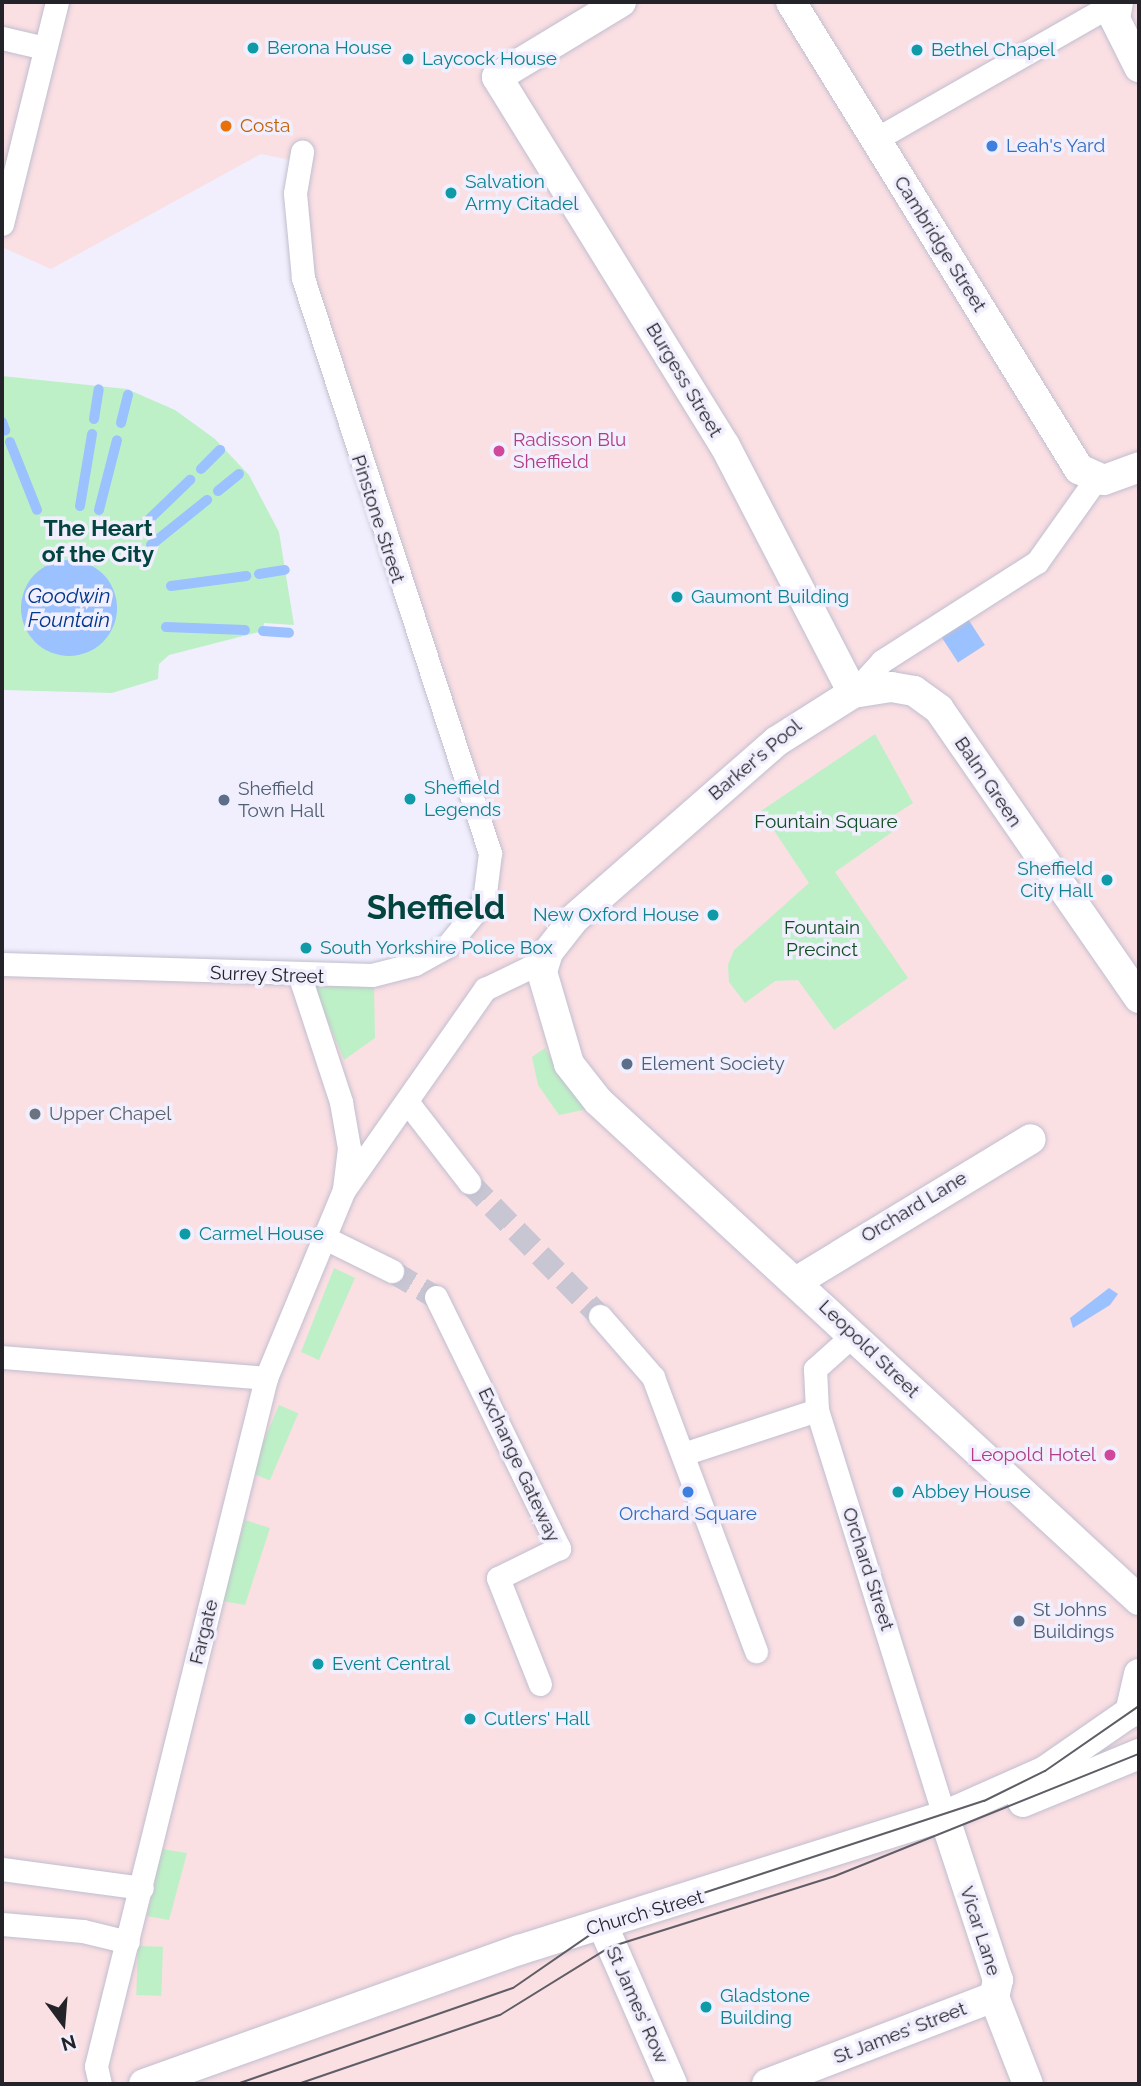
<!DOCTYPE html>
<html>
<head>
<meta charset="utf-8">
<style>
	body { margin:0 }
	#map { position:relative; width:1141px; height:2086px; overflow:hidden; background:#f1effd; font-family:Raleway,sans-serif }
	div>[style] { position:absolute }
	.commercial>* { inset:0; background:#fadfe3 }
	.green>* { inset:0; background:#bef0c7; transform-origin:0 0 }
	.water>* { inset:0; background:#9bc1fe; transform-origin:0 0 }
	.round { border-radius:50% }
	.stream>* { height:10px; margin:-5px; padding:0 5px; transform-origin:5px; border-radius:5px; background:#9bc1fe }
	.pedestrian-tunnel>* { height:23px; margin-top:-11.5px; transform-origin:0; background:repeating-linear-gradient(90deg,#c8c6d3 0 23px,transparent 0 34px) }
	.roads { filter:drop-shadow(0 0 2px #c1becf) drop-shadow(0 0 2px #c1becf) }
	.pedestrian>* { height:23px; margin:-11.5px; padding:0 11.5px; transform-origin:11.5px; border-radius:11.5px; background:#fff }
	.minor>* { height:30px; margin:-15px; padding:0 15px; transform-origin:15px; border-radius:15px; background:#fff }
	.tram>* { height:2px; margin:-1px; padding:0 1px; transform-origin:1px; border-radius:1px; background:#5f5d66 }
	.dots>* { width:19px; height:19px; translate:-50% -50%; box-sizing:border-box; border:4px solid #f1effd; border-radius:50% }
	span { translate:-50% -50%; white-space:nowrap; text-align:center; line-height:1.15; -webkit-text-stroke:7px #f1effd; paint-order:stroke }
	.culture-label { font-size:19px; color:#0d838f }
	.left { translate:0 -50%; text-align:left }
	.right { translate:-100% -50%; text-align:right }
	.food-label { font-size:19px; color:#c56008 }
	.shop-label { font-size:19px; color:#366cbe }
	.street-label { font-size:19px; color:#242329 }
	.hotel-label { font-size:19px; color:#b23c85 }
	.service-label { font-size:19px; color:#4e5e75 }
	.park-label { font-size:19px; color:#114d25 }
	.worship-label { font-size:19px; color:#5b616d }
	.water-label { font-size:21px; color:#00378c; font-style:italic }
	.quarter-label { font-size:23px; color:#03443e; font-weight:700 }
	.town-label { font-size:33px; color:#03443e; font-weight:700 }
	.frame { position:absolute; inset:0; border:4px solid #242329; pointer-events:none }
	.north { position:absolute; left:28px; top:1988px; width:70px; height:70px; -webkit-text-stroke:5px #f1effd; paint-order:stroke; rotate:164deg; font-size:19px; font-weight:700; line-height:28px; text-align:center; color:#242329 }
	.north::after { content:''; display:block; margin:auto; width:24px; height:32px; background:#242329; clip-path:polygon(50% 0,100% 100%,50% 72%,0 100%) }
</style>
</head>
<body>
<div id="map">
	<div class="commercial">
		<i style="clip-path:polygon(2px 2px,1139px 2px,1139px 2084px,2px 2084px,2px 964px,293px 976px,433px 955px,489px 881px,311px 306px,300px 162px,261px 154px,51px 269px,2px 247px)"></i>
	</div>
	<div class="green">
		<i style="clip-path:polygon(2px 376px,127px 389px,175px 410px,215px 439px,249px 475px,279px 532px,294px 625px,264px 623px,263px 631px,169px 655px,159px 664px,158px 679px,112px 693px,2px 690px)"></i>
		<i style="clip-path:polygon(875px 734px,913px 803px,891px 817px,898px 828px,835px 872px,908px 978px,834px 1030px,798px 980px,775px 981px,745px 1003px,729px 982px,728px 965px,734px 950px,809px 883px,761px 811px)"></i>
		<i style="clip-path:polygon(374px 985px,375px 1038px,344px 1060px,314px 987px)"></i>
		<i style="clip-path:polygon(545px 1048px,554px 1064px,588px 1109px,559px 1115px,538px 1085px,532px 1057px)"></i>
		<i style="clip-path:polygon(334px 1268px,355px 1278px,319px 1360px,301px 1352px)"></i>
		<i style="left:279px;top:1405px;width:21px;height:73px;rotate:23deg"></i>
		<i style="clip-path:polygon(245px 1520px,270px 1528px,245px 1605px,222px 1601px)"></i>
		<i style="clip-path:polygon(162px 1849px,187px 1853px,169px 1920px,147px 1916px)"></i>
		<i style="left:138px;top:1946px;width:25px;height:49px;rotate:2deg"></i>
	</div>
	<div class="water">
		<i class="round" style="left:21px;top:560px;width:96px;height:96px"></i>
		<i style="left:968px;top:619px;width:31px;height:32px;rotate:57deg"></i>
		<i style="clip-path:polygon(1109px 1288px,1118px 1294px,1110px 1305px,1073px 1328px,1070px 1318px)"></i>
	</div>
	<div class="stream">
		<i style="left:94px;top:419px;width:30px;rotate:-81deg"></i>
		<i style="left:2px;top:422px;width:9px;rotate:69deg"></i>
		<i style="left:121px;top:423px;width:29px;rotate:-76deg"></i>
		<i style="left:10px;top:442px;width:73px;rotate:68.3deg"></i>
		<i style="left:201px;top:469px;width:27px;rotate:-45deg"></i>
		<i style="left:218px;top:491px;width:27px;rotate:-39deg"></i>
		<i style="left:80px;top:506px;width:73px;rotate:-80.5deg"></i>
		<i style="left:99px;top:510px;width:72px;rotate:-75.6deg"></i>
		<i style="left:137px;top:531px;width:74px;rotate:-43.9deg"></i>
		<i style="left:151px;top:545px;width:72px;rotate:-38.8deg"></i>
		<i style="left:259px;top:574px;width:26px;rotate:-9deg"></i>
		<i style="left:171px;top:586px;width:76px;rotate:-7.6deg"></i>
		<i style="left:166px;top:627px;width:79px;rotate:2.2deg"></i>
		<i style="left:263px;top:631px;width:26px;rotate:4deg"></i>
	</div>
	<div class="pedestrian-tunnel">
		<i style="left:469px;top:1182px;width:187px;rotate:45.6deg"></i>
		<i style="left:392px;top:1271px;width:51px;rotate:30.6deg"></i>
	</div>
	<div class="roads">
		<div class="pedestrian">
			<i style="left:2px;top:38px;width:44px;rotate:13.1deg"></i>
			<i style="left:876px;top:139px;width:276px;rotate:-29.7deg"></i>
			<i style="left:2px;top:224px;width:229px;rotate:-76.1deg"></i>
			<i style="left:853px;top:693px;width:43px;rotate:-47.8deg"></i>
			<i style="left:882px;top:661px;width:184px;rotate:-32.6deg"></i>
			<i style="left:1037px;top:562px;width:102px;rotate:-54.6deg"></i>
			<i style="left:2px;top:964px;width:370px;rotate:1.7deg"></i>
			<i style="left:372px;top:975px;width:44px;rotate:-14.3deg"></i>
			<i style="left:415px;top:964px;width:37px;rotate:-29deg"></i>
			<i style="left:447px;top:946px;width:58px;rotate:-50.6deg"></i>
			<i style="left:484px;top:901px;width:48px;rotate:-82.9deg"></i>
			<i style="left:490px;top:853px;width:605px;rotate:-108.02deg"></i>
			<i style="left:303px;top:278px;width:85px;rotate:-95.4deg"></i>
			<i style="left:295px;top:193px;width:42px;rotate:-80.3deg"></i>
			<i style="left:300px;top:977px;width:132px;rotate:71.8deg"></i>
			<i style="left:341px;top:1102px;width:47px;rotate:80.1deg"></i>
			<i style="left:349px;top:1148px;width:39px;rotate:97deg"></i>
			<i style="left:408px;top:1103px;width:100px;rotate:52.3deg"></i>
			<i style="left:323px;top:1237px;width:77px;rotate:26.2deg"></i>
			<i style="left:436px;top:1297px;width:280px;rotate:63.9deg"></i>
			<i style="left:559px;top:1548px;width:68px;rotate:153.8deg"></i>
			<i style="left:498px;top:1578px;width:114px;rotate:68.4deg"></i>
			<i style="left:600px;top:1316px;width:81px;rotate:49deg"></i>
			<i style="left:653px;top:1377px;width:293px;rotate:69.4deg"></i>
			<i style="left:853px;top:1335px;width:51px;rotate:138.2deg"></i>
			<i style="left:815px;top:1369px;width:41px;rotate:87.2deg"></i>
			<i style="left:817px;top:1410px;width:425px;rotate:72.6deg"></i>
			<i style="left:2px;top:1357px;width:265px;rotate:4.5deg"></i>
			<i style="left:686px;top:1453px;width:138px;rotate:-18.2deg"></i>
			<i style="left:2px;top:1869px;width:141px;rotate:7.7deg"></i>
			<i style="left:2px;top:1924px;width:81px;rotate:4.9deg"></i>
			<i style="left:83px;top:1931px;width:46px;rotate:13.7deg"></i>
			<i style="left:100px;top:2084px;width:18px;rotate:-103deg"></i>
			<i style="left:96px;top:2066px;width:709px;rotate:-76.12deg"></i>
			<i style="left:266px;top:1378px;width:204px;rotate:-67.5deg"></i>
			<i style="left:344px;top:1190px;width:246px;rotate:-55deg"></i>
			<i style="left:485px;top:989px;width:64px;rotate:-25.8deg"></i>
		</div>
		<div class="minor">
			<i style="left:621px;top:2px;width:145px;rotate:148.8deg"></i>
			<i style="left:497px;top:77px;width:434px;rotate:58.3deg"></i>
			<i style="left:725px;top:446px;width:278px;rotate:62.6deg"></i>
			<i style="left:791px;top:2px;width:549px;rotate:58.34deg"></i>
			<i style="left:1079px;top:469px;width:27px;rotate:24deg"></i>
			<i style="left:1104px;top:480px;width:37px;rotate:-20deg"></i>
			<i style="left:1118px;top:2px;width:17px;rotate:100deg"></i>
			<i style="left:1115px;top:19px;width:54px;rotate:63.4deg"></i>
			<i style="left:1139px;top:998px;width:351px;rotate:-124.7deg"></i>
			<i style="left:939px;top:709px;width:31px;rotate:-144deg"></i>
			<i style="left:914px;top:691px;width:23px;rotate:-170deg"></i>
			<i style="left:891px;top:687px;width:38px;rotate:171deg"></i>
			<i style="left:853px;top:693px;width:90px;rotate:147.7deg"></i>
			<i style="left:777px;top:741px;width:270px;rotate:138.8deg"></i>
			<i style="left:574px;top:919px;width:42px;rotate:128.2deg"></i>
			<i style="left:548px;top:952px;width:21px;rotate:107deg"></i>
			<i style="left:542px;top:972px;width:96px;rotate:73.6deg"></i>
			<i style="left:569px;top:1064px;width:47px;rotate:51.9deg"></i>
			<i style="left:598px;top:1101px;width:736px;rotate:42.69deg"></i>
			<i style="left:799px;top:1280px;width:271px;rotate:-31.3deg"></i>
			<i style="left:1130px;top:1713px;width:40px;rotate:-77deg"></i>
			<i style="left:1023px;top:1802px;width:126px;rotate:-22.5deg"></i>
			<i style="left:944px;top:1816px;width:173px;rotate:71.8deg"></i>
			<i style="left:998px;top:1980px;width:17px;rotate:103deg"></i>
			<i style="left:994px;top:1997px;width:93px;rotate:68.7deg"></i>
			<i style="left:603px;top:1926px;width:172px;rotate:66.4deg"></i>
			<i style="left:144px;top:2084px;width:398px;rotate:-19.7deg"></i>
			<i style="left:519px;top:1950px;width:446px;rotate:-17.5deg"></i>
			<i style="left:944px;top:1816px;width:111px;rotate:-24deg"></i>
			<i style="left:1045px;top:1771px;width:114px;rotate:-34.7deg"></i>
			<i style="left:767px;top:2084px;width:243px;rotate:-21deg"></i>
		</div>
	</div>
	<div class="tram">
		<i style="left:237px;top:2084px;width:292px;rotate:-19.2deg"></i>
		<i style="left:513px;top:1988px;width:109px;rotate:-34.6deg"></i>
		<i style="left:603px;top:1926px;width:401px;rotate:-18.2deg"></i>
		<i style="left:984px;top:1801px;width:68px;rotate:-26.2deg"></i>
		<i style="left:1045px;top:1771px;width:114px;rotate:-34.7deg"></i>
		<i style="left:298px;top:2084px;width:213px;rotate:-18.9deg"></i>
		<i style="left:500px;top:2015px;width:129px;rotate:-31.7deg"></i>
		<i style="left:610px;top:1947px;width:236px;rotate:-17.5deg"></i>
		<i style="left:835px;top:1876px;width:328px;rotate:-21.9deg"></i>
	</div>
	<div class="dots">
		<i style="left:253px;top:48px;background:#0f9aa8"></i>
		<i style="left:917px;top:50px;background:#0f9aa8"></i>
		<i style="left:408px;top:59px;background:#0f9aa8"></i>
		<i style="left:226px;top:126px;background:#e8710a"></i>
		<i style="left:992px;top:146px;background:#3f7fe0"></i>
		<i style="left:451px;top:193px;background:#0f9aa8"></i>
		<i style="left:499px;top:451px;background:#d1479c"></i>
		<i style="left:677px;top:597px;background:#0f9aa8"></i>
		<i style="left:410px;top:799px;background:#0f9aa8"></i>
		<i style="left:224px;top:800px;background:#5c6f8a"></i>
		<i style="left:1107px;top:880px;background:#0f9aa8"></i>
		<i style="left:713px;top:915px;background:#0f9aa8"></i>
		<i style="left:306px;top:948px;background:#0f9aa8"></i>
		<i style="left:627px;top:1064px;background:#5c6f8a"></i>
		<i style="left:35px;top:1114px;background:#6b7280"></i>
		<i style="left:185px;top:1234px;background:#0f9aa8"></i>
		<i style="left:1110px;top:1455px;background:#d1479c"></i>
		<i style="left:688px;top:1492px;background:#3f7fe0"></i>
		<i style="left:898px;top:1492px;background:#0f9aa8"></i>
		<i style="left:1019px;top:1621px;background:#5c6f8a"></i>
		<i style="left:318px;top:1664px;background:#0f9aa8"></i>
		<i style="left:470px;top:1719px;background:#0f9aa8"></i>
		<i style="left:706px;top:2007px;background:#0f9aa8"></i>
	</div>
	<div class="culture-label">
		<span class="left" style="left:267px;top:48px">Berona House</span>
		<span class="left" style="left:931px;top:50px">Bethel Chapel</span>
		<span class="left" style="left:422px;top:59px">Laycock House</span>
		<span class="left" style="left:465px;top:193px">Salvation<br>Army Citadel</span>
		<span class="left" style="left:691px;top:597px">Gaumont Building</span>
		<span class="left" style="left:424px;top:799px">Sheffield<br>Legends</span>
		<span class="right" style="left:1093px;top:880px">Sheffield<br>City Hall</span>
		<span class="right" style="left:699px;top:915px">New Oxford House</span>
		<span class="left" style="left:320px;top:948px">South Yorkshire Police Box</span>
		<span class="left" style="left:199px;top:1234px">Carmel House</span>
		<span class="left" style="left:912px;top:1492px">Abbey House</span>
		<span class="left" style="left:332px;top:1664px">Event Central</span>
		<span class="left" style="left:484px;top:1719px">Cutlers' Hall</span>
		<span class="left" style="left:720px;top:2007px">Gladstone<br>Building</span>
	</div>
	<div class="food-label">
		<span class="left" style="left:240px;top:126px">Costa</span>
	</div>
	<div class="shop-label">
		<span class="left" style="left:1006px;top:146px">Leah's Yard</span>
		<span style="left:688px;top:1514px">Orchard Square</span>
	</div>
	<div class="street-label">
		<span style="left:940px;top:244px;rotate:58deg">Cambridge Street</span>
		<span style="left:684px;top:380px;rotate:59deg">Burgess Street</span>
		<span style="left:378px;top:519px;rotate:72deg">Pinstone Street</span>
		<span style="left:755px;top:760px;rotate:-40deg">Barker's Pool</span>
		<span style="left:988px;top:782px;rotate:56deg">Balm Green</span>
		<span style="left:267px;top:975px;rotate:2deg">Surrey Street</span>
		<span style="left:914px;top:1207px;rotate:-31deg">Orchard Lane</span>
		<span style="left:869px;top:1349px;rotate:44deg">Leopold Street</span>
		<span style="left:519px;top:1465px;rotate:65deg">Exchange Gateway</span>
		<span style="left:868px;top:1569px;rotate:72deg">Orchard Street</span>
		<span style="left:204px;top:1632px;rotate:-76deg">Fargate</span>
		<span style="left:645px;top:1913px;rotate:-16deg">Church Street</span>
		<span style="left:980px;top:1931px;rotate:72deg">Vicar Lane</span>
		<span style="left:637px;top:2005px;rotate:66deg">St James' Row</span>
		<span style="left:900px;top:2033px;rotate:-21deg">St James' Street</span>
	</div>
	<div class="hotel-label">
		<span class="left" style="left:513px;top:451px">Radisson Blu<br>Sheffield</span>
		<span class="right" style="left:1096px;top:1455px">Leopold Hotel</span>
	</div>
	<div class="service-label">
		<span class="left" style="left:238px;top:800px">Sheffield<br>Town Hall</span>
		<span class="left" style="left:641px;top:1064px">Element Society</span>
		<span class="left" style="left:1033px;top:1621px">St Johns<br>Buildings</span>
	</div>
	<div class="park-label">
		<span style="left:826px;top:822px">Fountain Square</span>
		<span style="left:822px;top:939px">Fountain<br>Precinct</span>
	</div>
	<div class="worship-label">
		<span class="left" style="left:49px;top:1114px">Upper Chapel</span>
	</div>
	<div class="water-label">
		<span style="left:69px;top:608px">Goodwin<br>Fountain</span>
	</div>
	<div class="quarter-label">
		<span style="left:98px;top:541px">The Heart<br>of the City</span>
	</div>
	<div class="town-label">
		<span style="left:436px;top:908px">Sheffield</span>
	</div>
	<div class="frame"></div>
	<div class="north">N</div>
</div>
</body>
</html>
